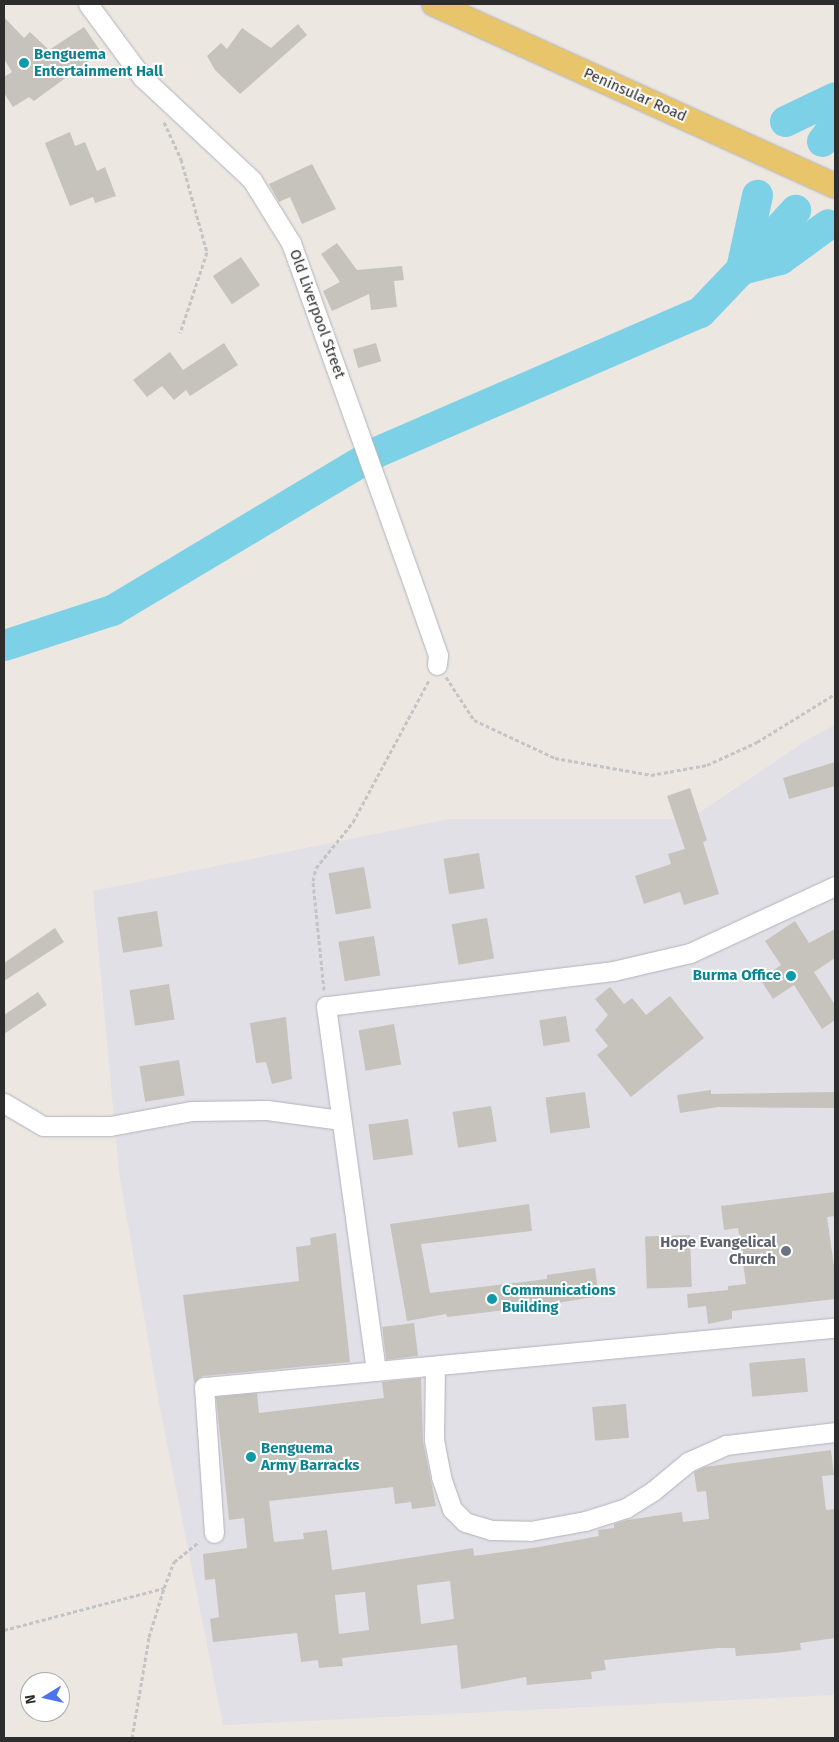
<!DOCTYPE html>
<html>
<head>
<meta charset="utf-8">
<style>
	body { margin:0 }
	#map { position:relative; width:839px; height:1742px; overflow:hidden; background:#ede7e1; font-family:"Fira Sans",sans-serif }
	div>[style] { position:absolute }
	.industrial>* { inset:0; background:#e2e0e7 }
	.river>* { height:31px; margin:-15.5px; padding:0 15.5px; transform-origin:15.5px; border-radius:15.5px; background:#7cd1e7 }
	.building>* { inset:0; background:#c6c2bc; transform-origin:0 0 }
	.path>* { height:3px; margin-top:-1.5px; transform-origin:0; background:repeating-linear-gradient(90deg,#c4c4c4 0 4px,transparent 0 6.5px) }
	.roads { filter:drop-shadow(0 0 1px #b1b3bc) drop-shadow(0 0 1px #b1b3bc) }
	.minor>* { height:19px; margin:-9.5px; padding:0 9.5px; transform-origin:9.5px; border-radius:9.5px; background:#fff }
	.major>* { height:24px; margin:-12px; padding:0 12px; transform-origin:12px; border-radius:12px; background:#e8c46b }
	.dots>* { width:14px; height:14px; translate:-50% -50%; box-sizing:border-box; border:2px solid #fff; border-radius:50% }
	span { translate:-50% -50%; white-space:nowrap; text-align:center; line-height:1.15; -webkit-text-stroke:4px #fff; paint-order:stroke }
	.culture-label { font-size:15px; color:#0d838f; font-weight:700 }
	.left { translate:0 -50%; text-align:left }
	.right { translate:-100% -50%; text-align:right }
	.street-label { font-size:15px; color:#2d2d2d }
	.worship-label { font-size:15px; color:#5b616d; font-weight:700 }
	.frame { position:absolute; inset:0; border:5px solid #2d2d2d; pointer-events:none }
	.north { position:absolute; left:20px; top:1672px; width:50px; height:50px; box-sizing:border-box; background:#fff; border:1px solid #ababab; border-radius:50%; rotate:261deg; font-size:14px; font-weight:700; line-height:20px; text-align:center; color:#2d2d2d }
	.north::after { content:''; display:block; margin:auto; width:18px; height:22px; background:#4d74ee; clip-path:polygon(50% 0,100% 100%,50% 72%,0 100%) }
</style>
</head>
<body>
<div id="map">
	<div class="industrial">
		<i style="clip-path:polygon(835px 725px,835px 1695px,223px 1725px,159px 1403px,119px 1172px,93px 891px,449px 819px,690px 819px,810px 738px)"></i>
	</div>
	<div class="river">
		<i style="left:785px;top:121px;width:55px;rotate:-25.6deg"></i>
		<i style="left:822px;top:141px;width:21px;rotate:-53deg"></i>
		<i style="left:742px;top:268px;width:79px;rotate:-47.6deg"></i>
		<i style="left:741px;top:269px;width:40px;rotate:-14.4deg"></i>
		<i style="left:780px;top:259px;width:59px;rotate:-36.1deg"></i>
		<i style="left:4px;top:645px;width:114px;rotate:-18deg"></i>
		<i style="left:112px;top:610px;width:308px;rotate:-30.9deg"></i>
		<i style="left:376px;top:452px;width:353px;rotate:-23.4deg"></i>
		<i style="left:700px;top:312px;width:59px;rotate:-46.4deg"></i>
		<i style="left:741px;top:269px;width:76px;rotate:-77.8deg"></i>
	</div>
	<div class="building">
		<i style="clip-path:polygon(4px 17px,24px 38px,30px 32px,49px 50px,84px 27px,101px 52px,34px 101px,29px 97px,13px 107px,4px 93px,4px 77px,12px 72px,4px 59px)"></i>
		<i style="clip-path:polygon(298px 24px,307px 35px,240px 94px,215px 70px,207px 56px,221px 43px,227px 49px,242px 28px,271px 48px)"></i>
		<i style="clip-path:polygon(70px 132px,75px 146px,85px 142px,97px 171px,105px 167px,116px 196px,95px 203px,93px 197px,70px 206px,45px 143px)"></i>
		<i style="clip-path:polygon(312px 164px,336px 209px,302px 224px,290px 197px,279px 202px,269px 184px)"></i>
		<i style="clip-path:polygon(337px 243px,357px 270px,402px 266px,404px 280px,394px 281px,397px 307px,371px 310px,369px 294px,332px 311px,323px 291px,340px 282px,321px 254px)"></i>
		<i style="left:241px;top:257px;width:34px;height:34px;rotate:56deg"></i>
		<i style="clip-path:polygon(224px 343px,238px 365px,190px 396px,186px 390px,174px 400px,162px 386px,147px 397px,133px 380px,170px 352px,183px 370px)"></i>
		<i style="left:376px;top:343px;width:19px;height:24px;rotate:74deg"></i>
		<i style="clip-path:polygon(835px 762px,835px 786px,789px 799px,783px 778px)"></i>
		<i style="clip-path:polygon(690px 788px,707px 840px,703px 842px,719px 894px,684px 905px,680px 892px,644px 904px,635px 876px,671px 864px,668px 854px,685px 849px,667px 796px)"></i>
		<i style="left:479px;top:853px;width:36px;height:36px;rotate:81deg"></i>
		<i style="left:364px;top:867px;width:42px;height:36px;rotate:80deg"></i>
		<i style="left:157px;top:911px;width:36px;height:40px;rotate:81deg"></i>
		<i style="left:487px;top:918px;width:41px;height:36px;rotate:80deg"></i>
		<i style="clip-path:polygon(795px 921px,809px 943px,835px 929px,835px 958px,814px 972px,835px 1005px,835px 1020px,822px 1029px,794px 985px,773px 999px,760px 979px,781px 965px,765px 941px)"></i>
		<i style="clip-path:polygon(55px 928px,64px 942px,4px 981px,4px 963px)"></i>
		<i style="left:374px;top:936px;width:40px;height:36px;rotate:81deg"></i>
		<i style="left:169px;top:984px;width:36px;height:40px;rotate:81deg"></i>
		<i style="clip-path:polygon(610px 987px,624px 1004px,632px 998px,646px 1015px,670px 996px,704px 1038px,631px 1097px,597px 1055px,608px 1046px,595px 1030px,608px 1015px,595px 999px)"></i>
		<i style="clip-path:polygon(38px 992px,47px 1005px,4px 1034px,4px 1015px)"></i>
		<i style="left:566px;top:1016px;width:26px;height:27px;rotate:81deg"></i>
		<i style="clip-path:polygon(286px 1017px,292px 1079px,272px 1084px,266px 1062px,256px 1063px,250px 1023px)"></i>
		<i style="left:394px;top:1024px;width:41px;height:36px;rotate:80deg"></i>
		<i style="left:179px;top:1060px;width:36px;height:40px;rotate:81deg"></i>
		<i style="clip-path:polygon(711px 1090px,711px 1094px,835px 1092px,835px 1108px,718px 1107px,680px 1113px,677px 1095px)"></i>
		<i style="left:585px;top:1092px;width:36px;height:40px;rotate:82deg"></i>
		<i style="left:491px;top:1106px;width:36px;height:39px;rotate:81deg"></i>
		<i style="left:408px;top:1119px;width:36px;height:40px;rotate:82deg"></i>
		<i style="clip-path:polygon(835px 1192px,835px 1216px,827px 1217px,835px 1273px,835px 1299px,732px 1311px,732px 1319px,708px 1324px,706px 1306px,688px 1308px,687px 1294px,728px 1290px,728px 1286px,746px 1284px,738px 1228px,724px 1230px,721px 1206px)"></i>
		<i style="clip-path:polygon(529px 1204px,532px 1231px,421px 1244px,430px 1293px,547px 1279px,547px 1275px,595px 1268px,599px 1296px,540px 1306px,447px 1317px,446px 1314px,407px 1321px,390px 1224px)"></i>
		<i style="clip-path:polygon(336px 1233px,350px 1362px,203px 1376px,194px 1383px,183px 1295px,299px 1281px,296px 1247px,311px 1245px,310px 1238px)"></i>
		<i style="left:690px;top:1235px;width:52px;height:45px;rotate:88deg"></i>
		<i style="left:414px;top:1323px;width:33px;height:32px;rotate:83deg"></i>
		<i style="left:805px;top:1358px;width:34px;height:56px;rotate:85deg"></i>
		<i style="clip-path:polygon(evenodd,421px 1378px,423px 1442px,436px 1506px,412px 1509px,411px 1502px,395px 1504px,393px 1487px,269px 1501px,274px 1542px,304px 1539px,303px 1533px,327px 1530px,332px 1570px,473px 1548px,474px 1556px,539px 1547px,599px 1536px,598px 1530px,614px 1528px,614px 1524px,627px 1520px,682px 1512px,683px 1522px,709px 1519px,706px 1491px,697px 1492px,694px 1472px,705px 1467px,831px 1450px,834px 1475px,822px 1476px,826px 1510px,835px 1509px,835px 1638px,800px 1643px,801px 1650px,774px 1653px,736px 1656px,735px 1648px,718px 1648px,604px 1660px,606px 1670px,591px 1672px,592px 1679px,527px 1685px,526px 1677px,461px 1689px,457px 1645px,342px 1658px,343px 1666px,319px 1668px,318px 1660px,301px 1662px,297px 1633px,213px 1642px,210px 1619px,219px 1617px,215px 1579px,205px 1580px,203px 1554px,247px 1548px,244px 1518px,229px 1520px,216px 1397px,257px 1393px,259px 1413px,384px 1398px,382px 1382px,421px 1378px,450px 1581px,454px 1619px,421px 1624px,417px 1585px,450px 1581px,421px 1378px,365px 1592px,369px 1630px,339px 1634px,335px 1595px,365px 1592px)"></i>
		<i style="left:626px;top:1404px;width:34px;height:34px;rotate:85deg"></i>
	</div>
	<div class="path">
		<i style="left:164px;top:122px;width:41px;rotate:65.3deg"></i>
		<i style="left:181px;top:159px;width:97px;rotate:74.4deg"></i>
		<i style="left:207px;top:252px;width:85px;rotate:108.4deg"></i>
		<i style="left:446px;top:677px;width:51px;rotate:56.9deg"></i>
		<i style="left:474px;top:720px;width:89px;rotate:25.1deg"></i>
		<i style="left:555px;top:758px;width:97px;rotate:10deg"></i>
		<i style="left:651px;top:775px;width:57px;rotate:-10.1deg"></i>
		<i style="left:707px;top:765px;width:55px;rotate:-24.7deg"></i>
		<i style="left:757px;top:742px;width:92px;rotate:-31.6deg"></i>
		<i style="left:324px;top:990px;width:110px;rotate:-95.8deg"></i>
		<i style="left:313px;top:881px;width:13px;rotate:-77deg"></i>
		<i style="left:316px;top:868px;width:59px;rotate:-51.2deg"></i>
		<i style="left:353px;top:822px;width:161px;rotate:-61.8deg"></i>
		<i style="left:4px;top:1630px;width:165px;rotate:-14.7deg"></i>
		<i style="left:132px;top:1738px;width:102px;rotate:-80.4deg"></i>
		<i style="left:149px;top:1637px;width:51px;rotate:-73deg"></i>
		<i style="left:164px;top:1588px;width:28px;rotate:-69deg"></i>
		<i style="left:174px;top:1562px;width:33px;rotate:-39deg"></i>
	</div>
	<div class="roads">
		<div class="minor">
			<i style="left:88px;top:4px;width:91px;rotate:53.5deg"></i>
			<i style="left:142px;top:77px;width:151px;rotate:43.1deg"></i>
			<i style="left:252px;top:180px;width:74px;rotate:58.2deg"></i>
			<i style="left:291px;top:243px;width:377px;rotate:70.3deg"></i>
			<i style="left:418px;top:598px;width:60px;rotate:70.7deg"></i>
			<i style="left:438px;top:655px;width:10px;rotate:96deg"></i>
			<i style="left:835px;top:886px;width:160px;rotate:155.2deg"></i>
			<i style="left:690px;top:953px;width:79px;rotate:166.8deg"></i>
			<i style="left:613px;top:971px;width:289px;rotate:173deg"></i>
			<i style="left:326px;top:1006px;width:368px;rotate:82.2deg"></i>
			<i style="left:376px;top:1371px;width:461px;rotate:-5.4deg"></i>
			<i style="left:4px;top:1103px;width:45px;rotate:30.5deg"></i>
			<i style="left:43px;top:1126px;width:67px"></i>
			<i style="left:110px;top:1126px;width:82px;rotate:-10.5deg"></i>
			<i style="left:191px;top:1111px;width:76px;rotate:-0.8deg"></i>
			<i style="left:267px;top:1110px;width:75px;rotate:7.7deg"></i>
			<i style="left:435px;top:1366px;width:74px;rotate:90.8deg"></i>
			<i style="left:434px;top:1440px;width:38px;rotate:79deg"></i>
			<i style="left:441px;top:1477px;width:34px;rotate:71deg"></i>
			<i style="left:452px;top:1509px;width:18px;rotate:45deg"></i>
			<i style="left:465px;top:1522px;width:27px;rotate:17deg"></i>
			<i style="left:491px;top:1530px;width:39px;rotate:1deg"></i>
			<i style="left:530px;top:1531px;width:56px;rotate:-10.3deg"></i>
			<i style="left:585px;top:1521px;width:43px;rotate:-17.6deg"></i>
			<i style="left:626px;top:1508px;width:32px;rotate:-32deg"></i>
			<i style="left:653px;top:1491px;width:45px;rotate:-39.6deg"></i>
			<i style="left:688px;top:1462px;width:42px;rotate:-24.1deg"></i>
			<i style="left:726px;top:1445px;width:110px;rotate:-6.8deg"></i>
			<i style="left:214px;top:1533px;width:146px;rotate:-93.9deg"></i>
			<i style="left:204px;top:1387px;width:173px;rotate:-5.3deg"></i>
		</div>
		<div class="major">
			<i style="left:434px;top:4px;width:440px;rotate:24.4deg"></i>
		</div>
	</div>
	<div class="dots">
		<i style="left:24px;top:63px;background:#0f9aa8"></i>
		<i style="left:791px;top:976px;background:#0f9aa8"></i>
		<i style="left:786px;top:1251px;background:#6b7280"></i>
		<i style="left:492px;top:1299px;background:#0f9aa8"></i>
		<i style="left:251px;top:1457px;background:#0f9aa8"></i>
	</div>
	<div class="culture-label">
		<span class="left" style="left:34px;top:63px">Benguema<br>Entertainment Hall</span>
		<span class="right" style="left:781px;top:976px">Burma Office</span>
		<span class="left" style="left:502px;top:1299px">Communications<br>Building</span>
		<span class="left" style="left:261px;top:1457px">Benguema<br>Army Barracks</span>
	</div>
	<div class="street-label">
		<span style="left:635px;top:95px;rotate:24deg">Peninsular Road</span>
		<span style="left:317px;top:314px;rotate:70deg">Old Liverpool Street</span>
	</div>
	<div class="worship-label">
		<span class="right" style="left:776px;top:1251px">Hope Evangelical<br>Church</span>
	</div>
	<div class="frame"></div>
	<div class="north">N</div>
</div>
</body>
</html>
